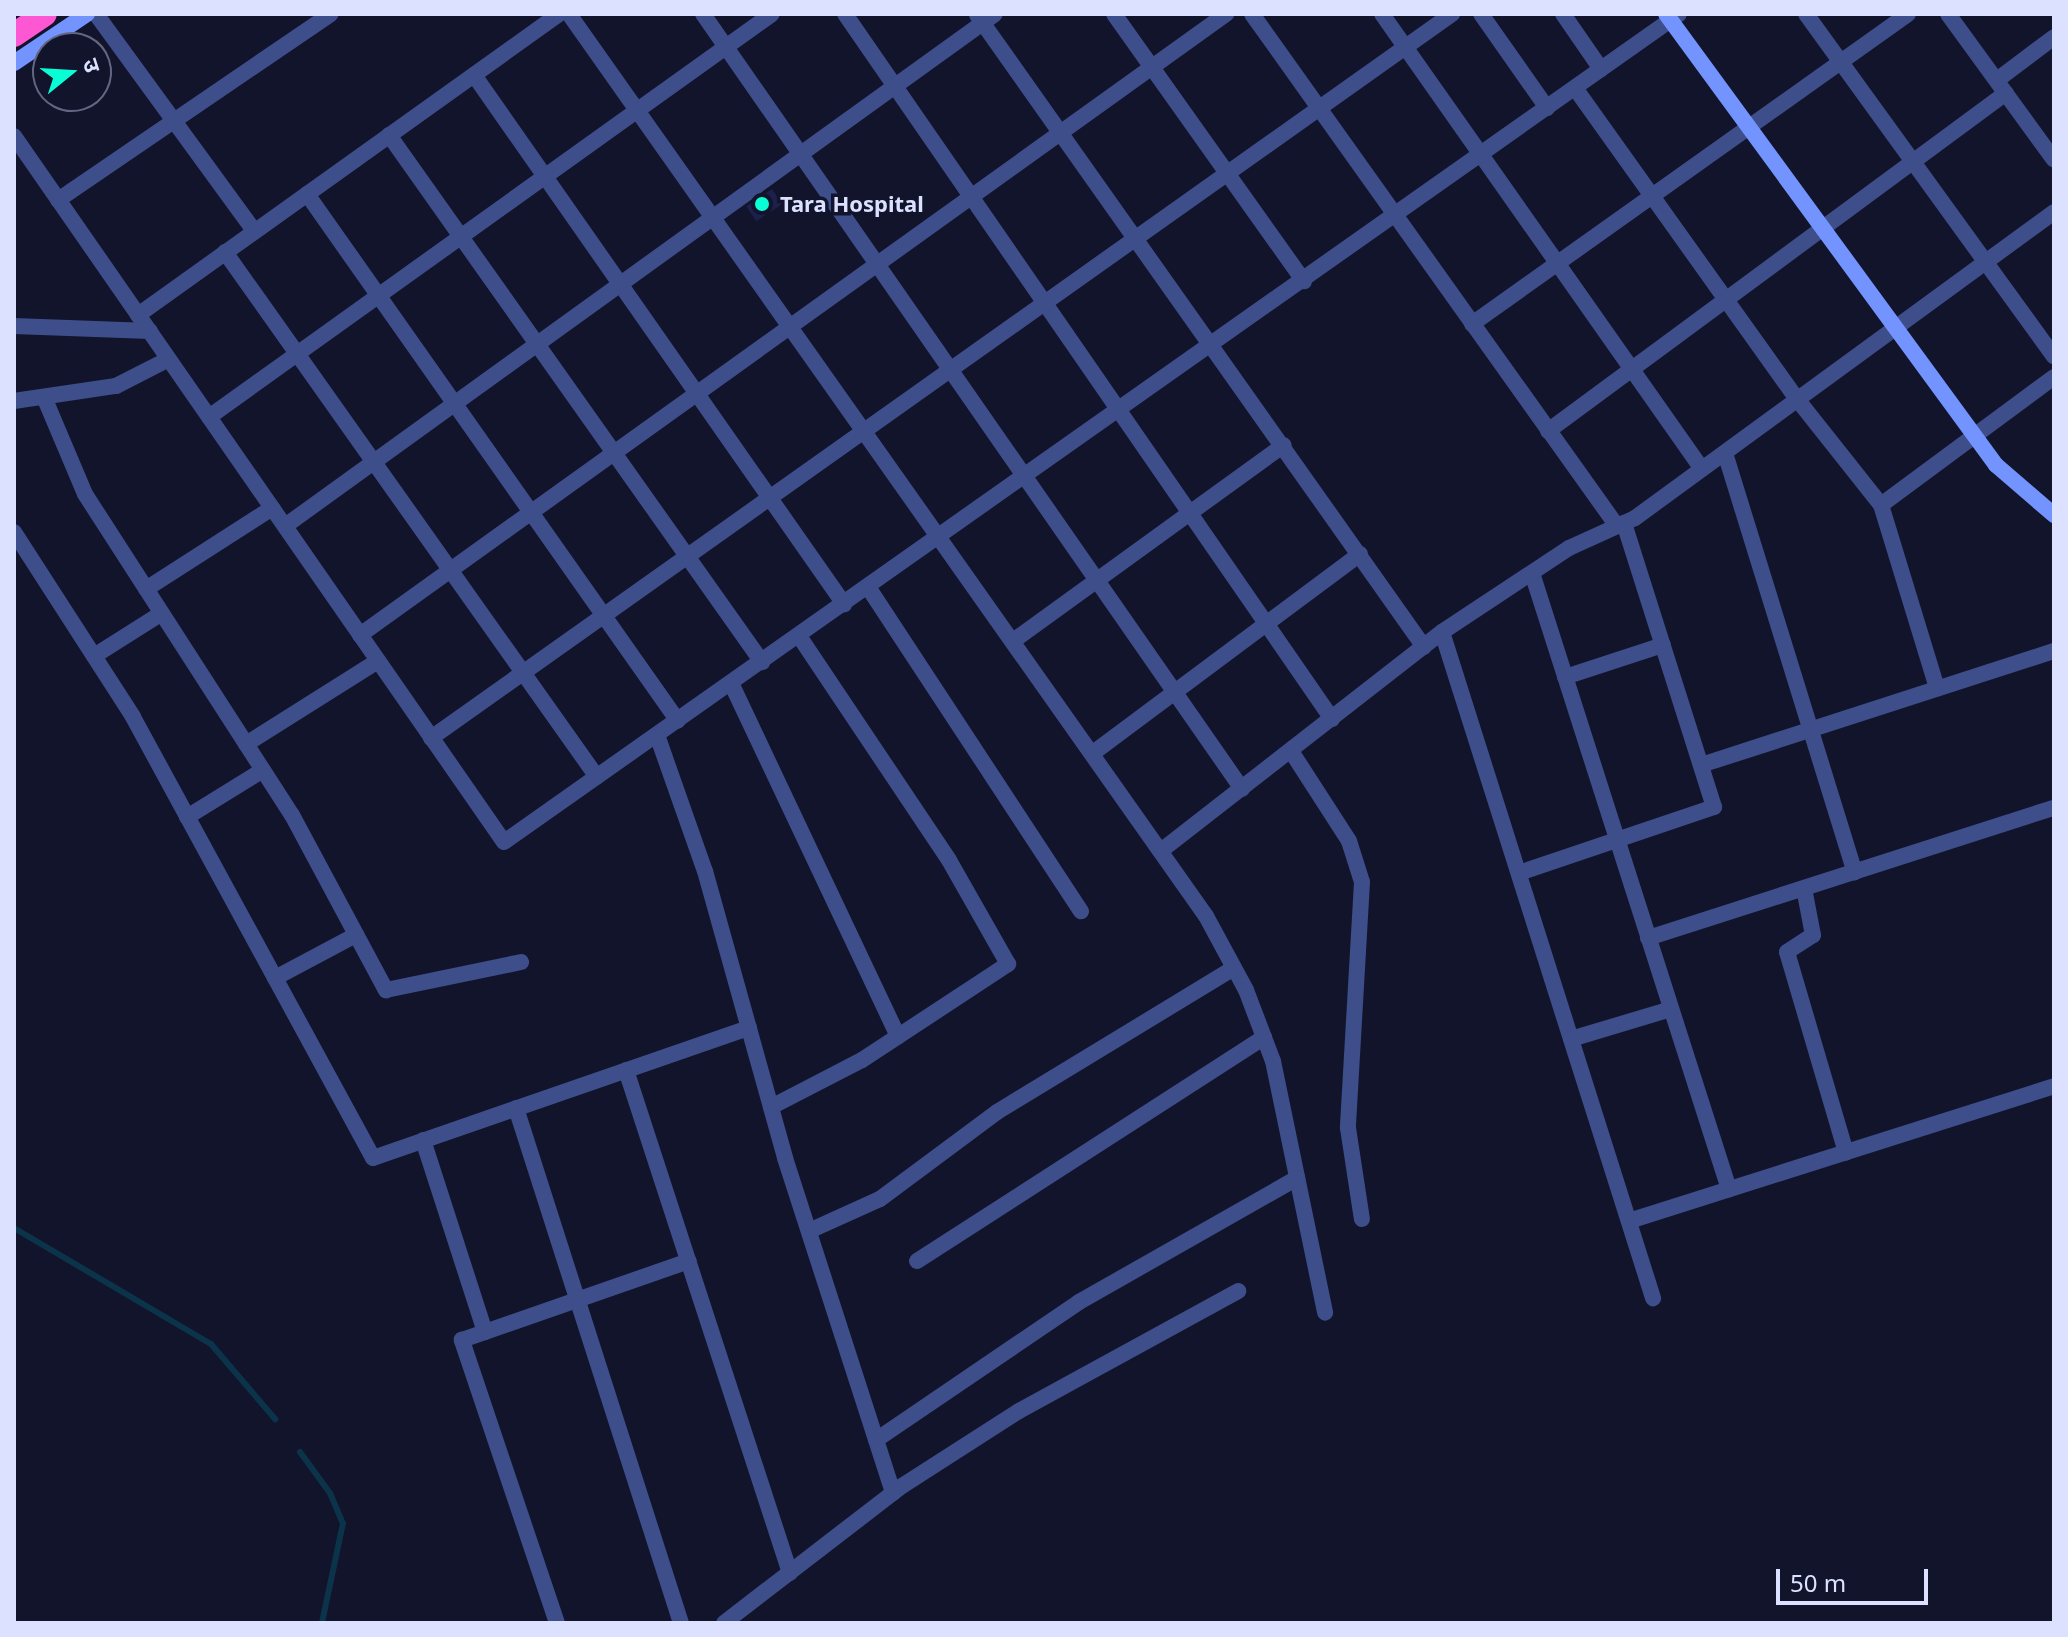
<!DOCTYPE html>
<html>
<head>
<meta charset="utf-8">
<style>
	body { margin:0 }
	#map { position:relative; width:2068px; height:1637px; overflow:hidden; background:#11142b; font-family:"Noto Sans","Noto Sans Devanagari",sans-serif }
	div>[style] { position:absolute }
	.stream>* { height:6px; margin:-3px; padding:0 3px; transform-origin:3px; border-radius:3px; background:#0b334a }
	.building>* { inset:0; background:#1d204c; transform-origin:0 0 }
	.street>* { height:16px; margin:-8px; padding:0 8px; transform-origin:8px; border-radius:8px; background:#3d4e8a }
	.secondary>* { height:16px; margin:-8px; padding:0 8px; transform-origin:8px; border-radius:8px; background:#7394fe }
	.highway>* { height:24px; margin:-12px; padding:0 12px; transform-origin:12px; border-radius:12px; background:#fe57d3 }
	.dots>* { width:22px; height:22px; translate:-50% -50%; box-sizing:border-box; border:4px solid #11142b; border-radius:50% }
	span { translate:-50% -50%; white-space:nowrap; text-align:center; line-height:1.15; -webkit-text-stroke:7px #11142b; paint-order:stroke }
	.poi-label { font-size:22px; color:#dce1ff; font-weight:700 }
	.left { translate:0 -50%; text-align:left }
	.frame { position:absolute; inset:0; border:16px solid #dce1ff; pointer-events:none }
	.north { position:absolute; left:32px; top:32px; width:80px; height:80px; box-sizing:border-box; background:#11142b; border:2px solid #626680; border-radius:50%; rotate:72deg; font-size:22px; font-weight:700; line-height:32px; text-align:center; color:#dce1ff }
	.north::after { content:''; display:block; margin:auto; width:28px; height:36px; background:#09fed6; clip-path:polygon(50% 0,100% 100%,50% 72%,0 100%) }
	.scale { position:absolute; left:1776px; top:1569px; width:152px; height:36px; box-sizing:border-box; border:4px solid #dce1ff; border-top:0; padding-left:10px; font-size:24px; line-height:28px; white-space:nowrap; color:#dce1ff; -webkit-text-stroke:6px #11142b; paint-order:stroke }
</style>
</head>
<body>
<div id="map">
	<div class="stream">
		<i style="left:14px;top:1228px;width:229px;rotate:30.5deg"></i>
		<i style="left:211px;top:1344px;width:99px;rotate:49.5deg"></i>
		<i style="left:300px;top:1452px;width:51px;rotate:53.8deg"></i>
		<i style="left:330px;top:1493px;width:33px;rotate:67deg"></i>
		<i style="left:343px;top:1523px;width:102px;rotate:101.9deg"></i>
	</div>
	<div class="building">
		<i style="left:772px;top:189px;width:18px;height:31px;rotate:56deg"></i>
	</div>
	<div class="street">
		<i style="left:96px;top:14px;width:268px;rotate:53.9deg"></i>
		<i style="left:569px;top:14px;width:1104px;rotate:54.77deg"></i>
		<i style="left:1206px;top:916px;width:84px;rotate:61.6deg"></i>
		<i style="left:1246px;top:990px;width:76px;rotate:69.2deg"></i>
		<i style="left:1273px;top:1061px;width:257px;rotate:78.3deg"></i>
		<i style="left:703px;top:14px;width:944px;rotate:55.18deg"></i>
		<i style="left:845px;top:14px;width:857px;rotate:55.36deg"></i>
		<i style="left:1114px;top:14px;width:328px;rotate:54.6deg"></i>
		<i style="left:1252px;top:14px;width:629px;rotate:54.52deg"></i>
		<i style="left:1382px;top:14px;width:556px;rotate:54.88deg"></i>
		<i style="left:1481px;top:14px;width:115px;rotate:54.9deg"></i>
		<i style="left:1563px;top:14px;width:67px;rotate:55.4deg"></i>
		<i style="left:1806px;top:14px;width:423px;rotate:54.1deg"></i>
		<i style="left:1948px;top:14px;width:180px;rotate:54deg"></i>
		<i style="left:977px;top:15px;width:774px;rotate:54.73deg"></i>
		<i style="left:474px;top:75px;width:646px;rotate:55.03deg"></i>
		<i style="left:1997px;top:80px;width:71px;rotate:-37deg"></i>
		<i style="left:1575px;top:88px;width:382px;rotate:54.5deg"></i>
		<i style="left:1797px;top:399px;width:135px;rotate:51.6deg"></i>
		<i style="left:389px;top:135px;width:646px;rotate:54.71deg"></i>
		<i style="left:14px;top:136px;width:859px;rotate:55.24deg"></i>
		<i style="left:504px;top:842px;width:1437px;rotate:-35.17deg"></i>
		<i style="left:307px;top:194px;width:644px;rotate:54.86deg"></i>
		<i style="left:58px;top:200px;width:330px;rotate:-34.3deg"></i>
		<i style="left:225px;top:252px;width:643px;rotate:54.68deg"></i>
		<i style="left:138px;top:315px;width:518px;rotate:-35.56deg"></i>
		<i style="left:1472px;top:324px;width:535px;rotate:-35.41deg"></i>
		<i style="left:14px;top:326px;width:136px;rotate:2.1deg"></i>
		<i style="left:44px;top:397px;width:105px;rotate:67.1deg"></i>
		<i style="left:85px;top:494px;width:382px;rotate:57.2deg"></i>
		<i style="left:292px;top:815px;width:199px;rotate:61.8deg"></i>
		<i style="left:386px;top:990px;width:138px;rotate:-11.7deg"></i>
		<i style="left:14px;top:401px;width:103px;rotate:-8.4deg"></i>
		<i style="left:116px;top:386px;width:59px;rotate:-27deg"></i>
		<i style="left:209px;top:417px;width:692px;rotate:-35.6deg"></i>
		<i style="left:1548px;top:431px;width:569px;rotate:-36.43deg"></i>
		<i style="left:1725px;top:453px;width:439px;rotate:72.8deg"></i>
		<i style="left:285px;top:526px;width:875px;rotate:-35.8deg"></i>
		<i style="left:14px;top:532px;width:220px;rotate:57.2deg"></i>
		<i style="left:133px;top:717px;width:502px;rotate:61.44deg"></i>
		<i style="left:373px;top:1158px;width:398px;rotate:-19.1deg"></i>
		<i style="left:1532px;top:573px;width:647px;rotate:72.27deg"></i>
		<i style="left:868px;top:587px;width:388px;rotate:56.7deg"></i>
		<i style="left:146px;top:589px;width:150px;rotate:-32.7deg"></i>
		<i style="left:1442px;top:632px;width:699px;rotate:72.42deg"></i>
		<i style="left:360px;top:635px;width:1066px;rotate:-35.64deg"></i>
		<i style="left:1013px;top:641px;width:334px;rotate:-35.9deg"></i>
		<i style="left:94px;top:656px;width:80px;rotate:-32.3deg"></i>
		<i style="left:1565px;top:677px;width:103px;rotate:-18.1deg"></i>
		<i style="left:731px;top:683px;width:391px;rotate:64.7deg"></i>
		<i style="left:1937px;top:688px;width:191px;rotate:-107deg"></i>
		<i style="left:1881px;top:505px;width:215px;rotate:-36.5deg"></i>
		<i style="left:657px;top:735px;width:144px;rotate:70.6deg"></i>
		<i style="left:705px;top:871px;width:298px;rotate:74.4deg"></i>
		<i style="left:785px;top:1158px;width:352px;rotate:72.1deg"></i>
		<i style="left:431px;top:738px;width:1252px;rotate:-35.34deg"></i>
		<i style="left:246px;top:744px;width:156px;rotate:-32.2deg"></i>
		<i style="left:1291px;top:751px;width:107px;rotate:57.2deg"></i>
		<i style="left:1349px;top:841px;width:43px;rotate:72.4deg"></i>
		<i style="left:1362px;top:882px;width:246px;rotate:93.3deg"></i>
		<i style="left:1348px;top:1128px;width:92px;rotate:81.3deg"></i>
		<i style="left:1093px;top:753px;width:333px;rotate:-36.7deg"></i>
		<i style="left:1701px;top:765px;width:371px;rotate:-17.9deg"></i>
		<i style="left:187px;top:817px;width:89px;rotate:-31.7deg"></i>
		<i style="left:1162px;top:850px;width:355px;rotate:-37.9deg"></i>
		<i style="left:1442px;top:632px;width:152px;rotate:-33.5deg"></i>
		<i style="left:1569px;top:548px;width:72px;rotate:-24.4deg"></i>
		<i style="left:1635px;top:518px;width:519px;rotate:-36.14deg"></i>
		<i style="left:1519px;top:873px;width:206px;rotate:-18.7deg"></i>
		<i style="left:1714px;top:807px;width:298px;rotate:-107.6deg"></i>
		<i style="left:1804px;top:888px;width:48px;rotate:79.2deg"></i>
		<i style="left:1813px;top:935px;width:31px;rotate:147deg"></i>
		<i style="left:1787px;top:952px;width:209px;rotate:73.6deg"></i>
		<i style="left:1648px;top:938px;width:426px;rotate:-17.8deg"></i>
		<i style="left:275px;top:978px;width:92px;rotate:-28deg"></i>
		<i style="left:1571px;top:1039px;width:104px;rotate:-16.7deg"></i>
		<i style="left:626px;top:1070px;width:529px;rotate:71.94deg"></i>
		<i style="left:771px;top:1107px;width:102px;rotate:-27.3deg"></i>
		<i style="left:862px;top:1060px;width:175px;rotate:-33.3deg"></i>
		<i style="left:1008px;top:964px;width:120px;rotate:-119.6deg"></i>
		<i style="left:949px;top:860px;width:270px;rotate:-123.8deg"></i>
		<i style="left:516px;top:1108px;width:541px;rotate:72.24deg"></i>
		<i style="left:423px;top:1140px;width:202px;rotate:72.1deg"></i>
		<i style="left:1629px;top:1221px;width:446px;rotate:-17.6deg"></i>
		<i style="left:809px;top:1231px;width:78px;rotate:-24.3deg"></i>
		<i style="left:880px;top:1199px;width:146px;rotate:-36.6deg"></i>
		<i style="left:997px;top:1112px;width:277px;rotate:-31.3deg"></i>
		<i style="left:917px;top:1261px;width:413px;rotate:-32.8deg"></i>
		<i style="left:876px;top:1440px;width:245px;rotate:-34.2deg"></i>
		<i style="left:1079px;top:1302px;width:251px;rotate:-29.6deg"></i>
		<i style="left:557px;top:1623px;width:299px;rotate:-108.6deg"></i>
		<i style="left:462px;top:1340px;width:240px;rotate:-19.2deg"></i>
		<i style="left:724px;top:1623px;width:225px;rotate:-37.6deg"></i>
		<i style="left:902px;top:1486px;width:139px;rotate:-32.7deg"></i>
		<i style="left:1019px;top:1411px;width:250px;rotate:-28.7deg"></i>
	</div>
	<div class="secondary">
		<i style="left:1666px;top:14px;width:559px;rotate:53.81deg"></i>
		<i style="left:1996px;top:465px;width:77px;rotate:40.8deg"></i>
		<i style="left:14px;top:63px;width:88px;rotate:-33.9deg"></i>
	</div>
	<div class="highway">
		<i style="left:14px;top:35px;width:37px;rotate:-34deg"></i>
	</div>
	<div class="dots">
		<i style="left:762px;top:204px;background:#09fed6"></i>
	</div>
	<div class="poi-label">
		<span class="left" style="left:780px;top:204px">Tara Hospital</span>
	</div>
	<div class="frame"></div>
	<div class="north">उ</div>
	<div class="scale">50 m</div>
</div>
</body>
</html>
